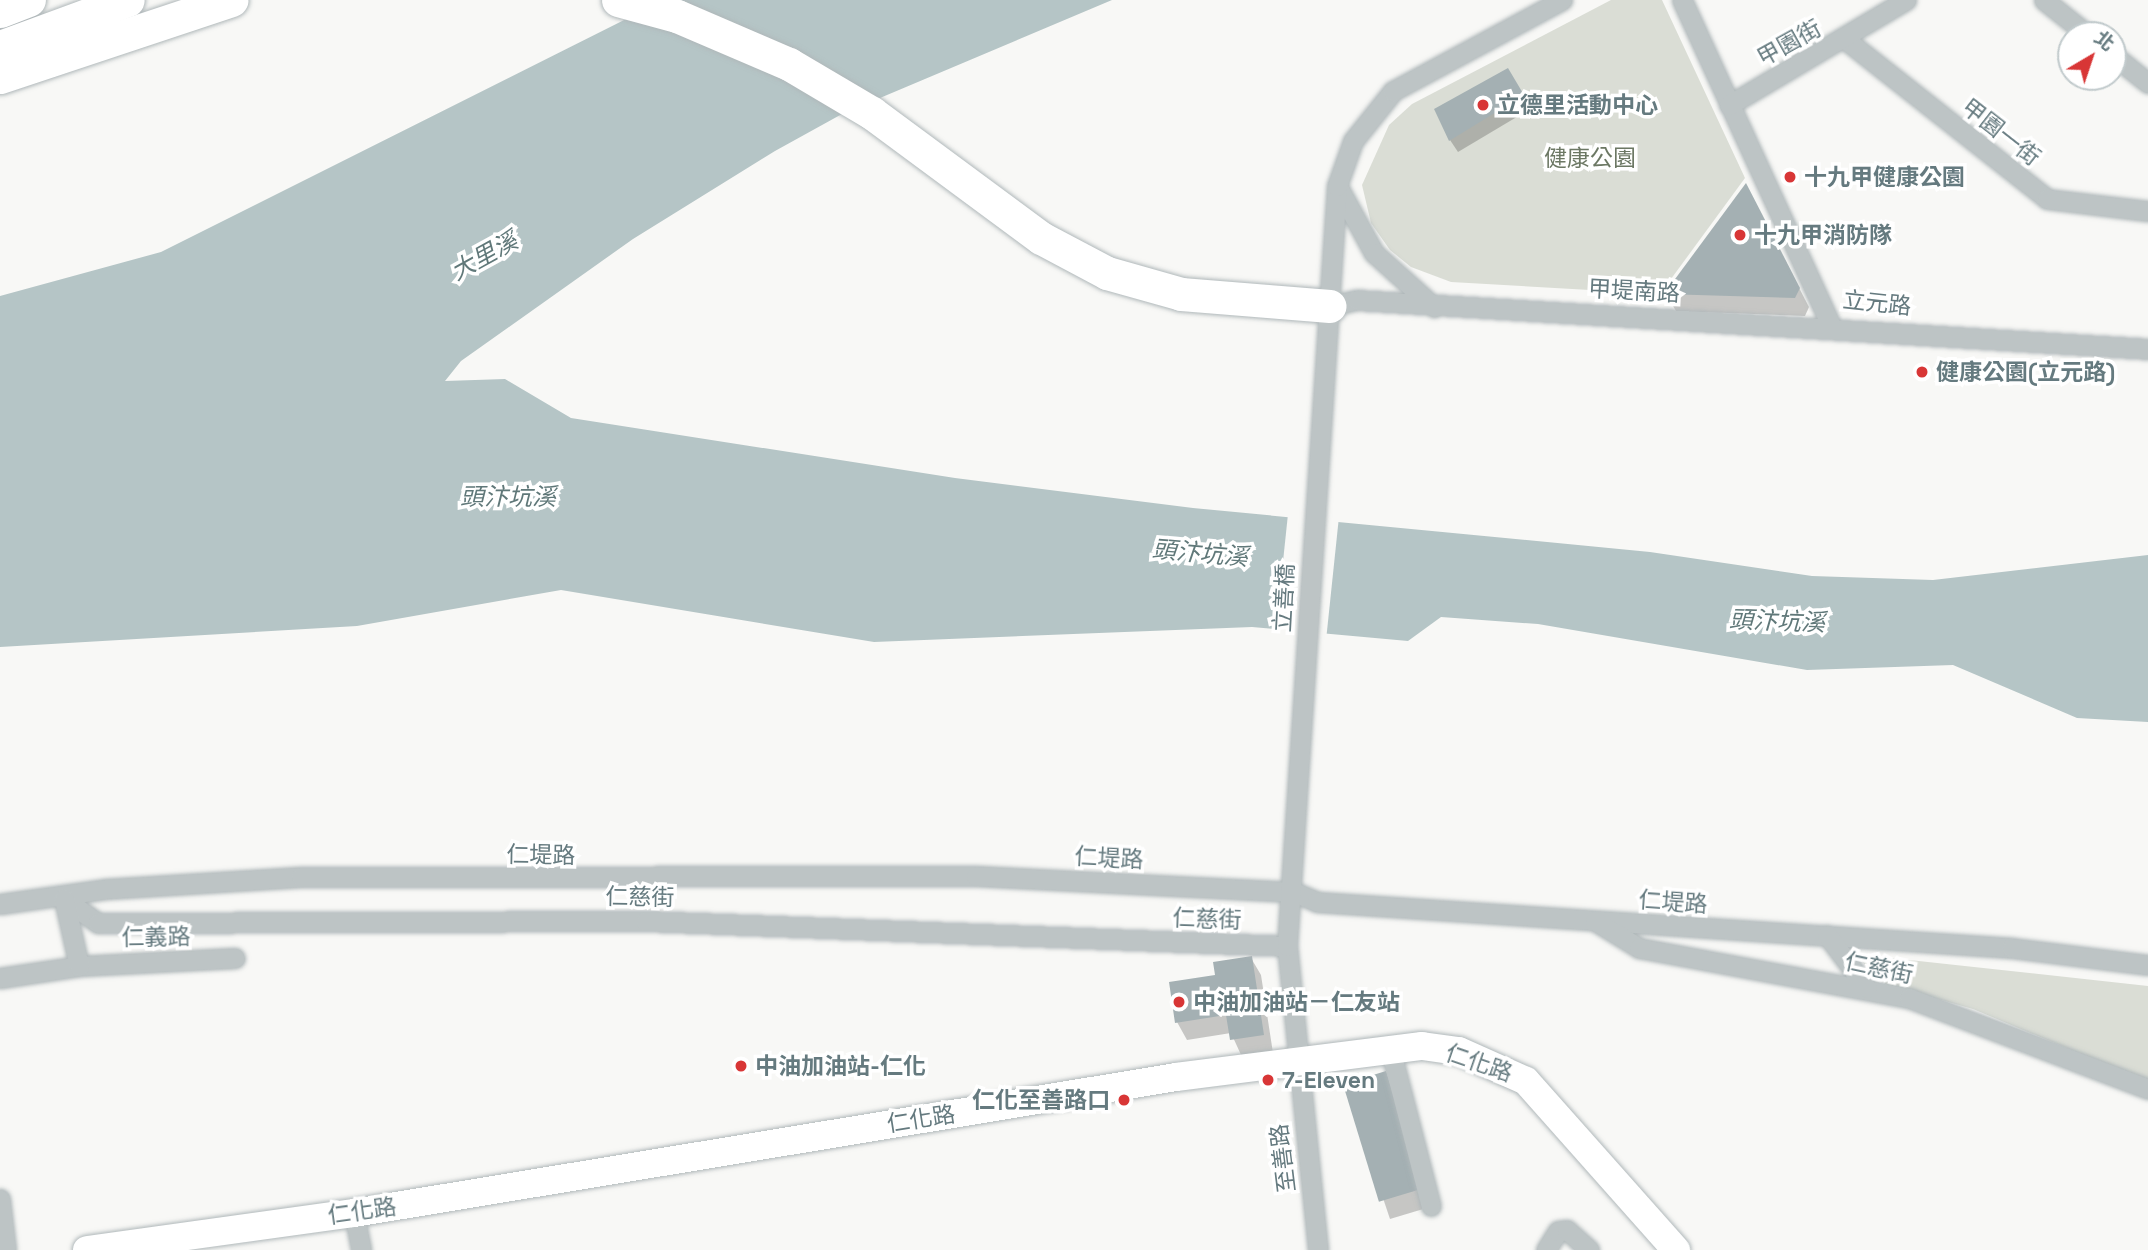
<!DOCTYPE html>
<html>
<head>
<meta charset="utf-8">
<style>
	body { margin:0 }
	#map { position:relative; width:2148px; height:1250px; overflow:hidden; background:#f8f8f6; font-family:"Space Grotesk","Noto Sans TC",sans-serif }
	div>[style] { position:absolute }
	.green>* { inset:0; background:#daddd5 }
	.water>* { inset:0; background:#b5c5c6 }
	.pier>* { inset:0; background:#f8f8f6; transform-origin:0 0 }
	.shadow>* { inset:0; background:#0003 }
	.building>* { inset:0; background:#a4b0b3; transform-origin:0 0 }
	.roads { filter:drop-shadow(0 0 2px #b0b8ba) drop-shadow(0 0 2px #b0b8ba) }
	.minor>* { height:19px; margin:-9.5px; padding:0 9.5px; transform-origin:9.5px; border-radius:9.5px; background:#bdc4c5 }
	.secondary>* { height:28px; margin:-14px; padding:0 14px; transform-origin:14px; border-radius:14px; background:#fff }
	.trunk>* { height:33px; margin:-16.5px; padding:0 16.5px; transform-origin:16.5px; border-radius:16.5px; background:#fff }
	.dots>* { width:19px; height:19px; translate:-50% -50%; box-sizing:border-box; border:4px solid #fff; border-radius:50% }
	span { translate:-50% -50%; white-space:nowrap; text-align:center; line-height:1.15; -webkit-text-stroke:7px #fff; paint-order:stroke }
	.street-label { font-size:23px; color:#657a7f }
	.poi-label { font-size:23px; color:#657a7f; font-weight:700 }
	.left { translate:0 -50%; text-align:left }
	.right { translate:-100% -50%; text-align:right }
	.park-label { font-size:23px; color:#6c7864 }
	.water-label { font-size:24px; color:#607879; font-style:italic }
	.north { position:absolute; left:2057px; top:21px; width:70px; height:70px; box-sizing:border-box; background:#fff; border:2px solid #c1cacc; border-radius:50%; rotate:39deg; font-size:19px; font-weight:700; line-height:28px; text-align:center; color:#657a7f }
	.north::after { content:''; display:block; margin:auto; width:24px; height:32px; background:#d83636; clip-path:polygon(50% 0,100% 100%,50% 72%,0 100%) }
</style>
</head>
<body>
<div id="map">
	<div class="green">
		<i style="clip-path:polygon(1611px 0,1662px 0,1745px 178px,1660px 294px,1451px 282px,1411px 267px,1390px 250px,1371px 223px,1362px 185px,1389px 125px,1412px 104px)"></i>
		<i style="clip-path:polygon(1854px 954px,2148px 986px,2148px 1082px,1973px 1009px,1885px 984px)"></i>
	</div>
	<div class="water">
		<i style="clip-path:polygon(664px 0,1112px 0,842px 114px,775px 151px,633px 239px,461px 361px,445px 381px,505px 379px,571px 418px,955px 478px,1193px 508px,1650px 552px,1812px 576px,1933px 580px,2148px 555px,2148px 722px,2077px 718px,1953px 665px,1807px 670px,1538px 624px,1441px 617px,1408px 641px,1252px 627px,874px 642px,561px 590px,357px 626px,0 647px,0 296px,161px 252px)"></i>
	</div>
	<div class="pier">
		<i style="left:1288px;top:514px;width:51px;height:119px;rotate:6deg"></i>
	</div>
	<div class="shadow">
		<i style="clip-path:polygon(1508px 71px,1530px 109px,1458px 152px,1450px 140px)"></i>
		<i style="clip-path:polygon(1755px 203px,1809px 307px,1805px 316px,1676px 311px,1666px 294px)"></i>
		<i style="clip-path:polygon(1251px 958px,1261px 975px,1273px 1053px,1242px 1057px,1231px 1033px,1187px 1040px,1177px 1022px,1217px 976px)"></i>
		<i style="clip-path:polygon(1345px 1085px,1430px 1207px,1390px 1219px)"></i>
	</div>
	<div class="building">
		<i style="clip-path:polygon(1508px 68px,1524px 95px,1449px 141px,1434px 109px)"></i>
		<i style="clip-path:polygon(1746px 183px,1800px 288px,1795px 298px,1664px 294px)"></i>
		<i style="clip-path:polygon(1252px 956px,1264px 1035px,1230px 1040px,1226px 1015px,1175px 1023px,1169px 982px,1215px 975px,1213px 962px)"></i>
		<i style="left:1386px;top:1071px;width:123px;height:45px;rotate:73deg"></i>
	</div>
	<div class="roads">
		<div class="minor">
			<i style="left:1682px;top:0;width:358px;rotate:65.4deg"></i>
			<i style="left:2044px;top:0;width:56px;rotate:38.5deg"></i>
			<i style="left:1846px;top:40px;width:256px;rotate:38.3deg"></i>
			<i style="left:2047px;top:199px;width:102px;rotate:6.8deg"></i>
			<i style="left:2113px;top:55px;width:45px;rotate:38.7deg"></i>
			<i style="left:1729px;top:105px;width:206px;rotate:-30.7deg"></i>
			<i style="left:1338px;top:187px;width:75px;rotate:61.4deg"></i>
			<i style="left:1374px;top:253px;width:81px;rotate:42deg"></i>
			<i style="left:1330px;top:306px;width:28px;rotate:-13deg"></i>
			<i style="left:1357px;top:300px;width:793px;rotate:3.54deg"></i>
			<i style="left:64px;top:899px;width:42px;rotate:35.2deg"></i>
			<i style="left:98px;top:923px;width:548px;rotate:-0.21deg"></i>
			<i style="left:646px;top:921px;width:641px;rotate:2.23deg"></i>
			<i style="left:0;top:904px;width:106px;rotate:-8.1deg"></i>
			<i style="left:105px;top:889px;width:196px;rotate:-3.5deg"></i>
			<i style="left:301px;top:877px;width:675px;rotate:-0.08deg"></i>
			<i style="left:976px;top:876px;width:318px;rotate:2.9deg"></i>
			<i style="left:1294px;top:892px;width:25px;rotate:23deg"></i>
			<i style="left:1317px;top:902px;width:697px;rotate:3.79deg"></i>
			<i style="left:2012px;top:948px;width:137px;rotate:7.1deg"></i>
			<i style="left:1595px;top:921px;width:52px;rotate:31.5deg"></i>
			<i style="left:1639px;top:948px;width:275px;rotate:10.5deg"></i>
			<i style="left:1909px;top:998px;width:256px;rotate:20.8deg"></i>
			<i style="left:1827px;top:935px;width:66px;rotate:53deg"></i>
			<i style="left:79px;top:966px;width:156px;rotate:-2.9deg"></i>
			<i style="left:0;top:978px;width:80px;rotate:-8.6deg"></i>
			<i style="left:79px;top:966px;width:69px;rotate:-102.6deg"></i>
			<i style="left:1390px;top:1048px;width:163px;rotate:75.5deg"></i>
			<i style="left:0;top:1199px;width:51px;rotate:83.3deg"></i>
			<i style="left:354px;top:1213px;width:38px;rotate:79deg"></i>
			<i style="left:1318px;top:1250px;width:306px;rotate:-95.8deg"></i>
			<i style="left:1287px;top:946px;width:762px;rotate:-86.24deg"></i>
			<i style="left:1337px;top:186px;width:48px;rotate:-70.4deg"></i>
			<i style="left:1353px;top:141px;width:64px;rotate:-51.3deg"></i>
			<i style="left:1393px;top:91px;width:192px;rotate:-28.3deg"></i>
			<i style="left:1546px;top:1250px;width:22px;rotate:-58deg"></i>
			<i style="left:1558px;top:1231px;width:9px;rotate:-6deg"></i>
			<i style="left:1567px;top:1230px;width:30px;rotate:42deg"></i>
		</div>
		<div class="secondary">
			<i style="left:87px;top:1250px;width:270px;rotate:-7.9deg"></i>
			<i style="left:354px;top:1213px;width:833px;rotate:-9.39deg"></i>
			<i style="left:1176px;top:1077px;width:248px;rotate:-7.2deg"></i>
			<i style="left:1422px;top:1046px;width:37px;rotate:8deg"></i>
			<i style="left:1459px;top:1051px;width:73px;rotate:24.1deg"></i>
			<i style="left:1526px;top:1081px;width:226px;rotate:48.4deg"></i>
		</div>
		<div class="trunk">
			<i style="left:618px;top:0;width:61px;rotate:15.2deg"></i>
			<i style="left:677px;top:16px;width:122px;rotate:23.2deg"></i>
			<i style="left:789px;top:64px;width:96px;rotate:30.6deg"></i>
			<i style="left:872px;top:113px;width:210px;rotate:36.5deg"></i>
			<i style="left:1041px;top:238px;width:75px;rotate:27.9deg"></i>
			<i style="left:1107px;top:273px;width:77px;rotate:15.8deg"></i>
			<i style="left:1181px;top:294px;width:149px;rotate:4.6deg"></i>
			<i style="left:0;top:11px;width:31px;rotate:-21deg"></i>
			<i style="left:0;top:47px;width:136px;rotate:-20.2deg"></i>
			<i style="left:0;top:77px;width:244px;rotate:-18.4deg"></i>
		</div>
	</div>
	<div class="dots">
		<i style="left:1483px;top:105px;background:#d83636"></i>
		<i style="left:1790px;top:177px;background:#d83636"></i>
		<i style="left:1740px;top:235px;background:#d83636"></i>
		<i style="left:1922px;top:372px;background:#d83636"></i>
		<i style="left:1179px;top:1002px;background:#d83636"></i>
		<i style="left:741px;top:1066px;background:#d83636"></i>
		<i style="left:1268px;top:1080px;background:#d83636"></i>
		<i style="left:1124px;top:1100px;background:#d83636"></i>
	</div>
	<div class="street-label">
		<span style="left:1789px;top:43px;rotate:-29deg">甲園街</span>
		<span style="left:2001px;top:132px;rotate:38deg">甲園一街</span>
		<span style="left:1634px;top:291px;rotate:3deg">甲堤南路</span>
		<span style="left:1877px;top:303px;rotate:6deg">立元路</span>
		<span style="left:1284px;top:598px;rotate:-87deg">立善橋</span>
		<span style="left:541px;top:855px;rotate:1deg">仁堤路</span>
		<span style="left:1109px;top:858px;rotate:3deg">仁堤路</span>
		<span style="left:640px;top:897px;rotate:1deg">仁慈街</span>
		<span style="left:1673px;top:902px;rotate:4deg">仁堤路</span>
		<span style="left:1207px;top:919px;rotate:2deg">仁慈街</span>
		<span style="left:156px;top:937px;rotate:-1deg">仁義路</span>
		<span style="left:1879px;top:968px;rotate:12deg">仁慈街</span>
		<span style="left:1479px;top:1063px;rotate:19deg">仁化路</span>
		<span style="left:921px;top:1119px;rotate:-9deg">仁化路</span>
		<span style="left:1283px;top:1158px;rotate:-97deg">至善路</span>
		<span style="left:362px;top:1211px;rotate:-8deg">仁化路</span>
	</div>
	<div class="poi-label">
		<span class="left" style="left:1497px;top:105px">立德里活動中心</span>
		<span class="left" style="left:1804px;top:177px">十九甲健康公園</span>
		<span class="left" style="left:1754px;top:235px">十九甲消防隊</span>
		<span class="left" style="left:1936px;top:372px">健康公園(立元路)</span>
		<span class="left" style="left:1193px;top:1002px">中油加油站－仁友站</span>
		<span class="left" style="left:755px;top:1066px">中油加油站-仁化</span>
		<span class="left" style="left:1282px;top:1080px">7-Eleven</span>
		<span class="right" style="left:1110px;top:1100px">仁化至善路口</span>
	</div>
	<div class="park-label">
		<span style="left:1590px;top:158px">健康公園</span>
	</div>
	<div class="water-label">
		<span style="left:484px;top:256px;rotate:-29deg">大里溪</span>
		<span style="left:508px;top:497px">頭汴坑溪</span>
		<span style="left:1200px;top:553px;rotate:5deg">頭汴坑溪</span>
		<span style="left:1777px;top:621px;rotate:2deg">頭汴坑溪</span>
	</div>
	<div class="north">北</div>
</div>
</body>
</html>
